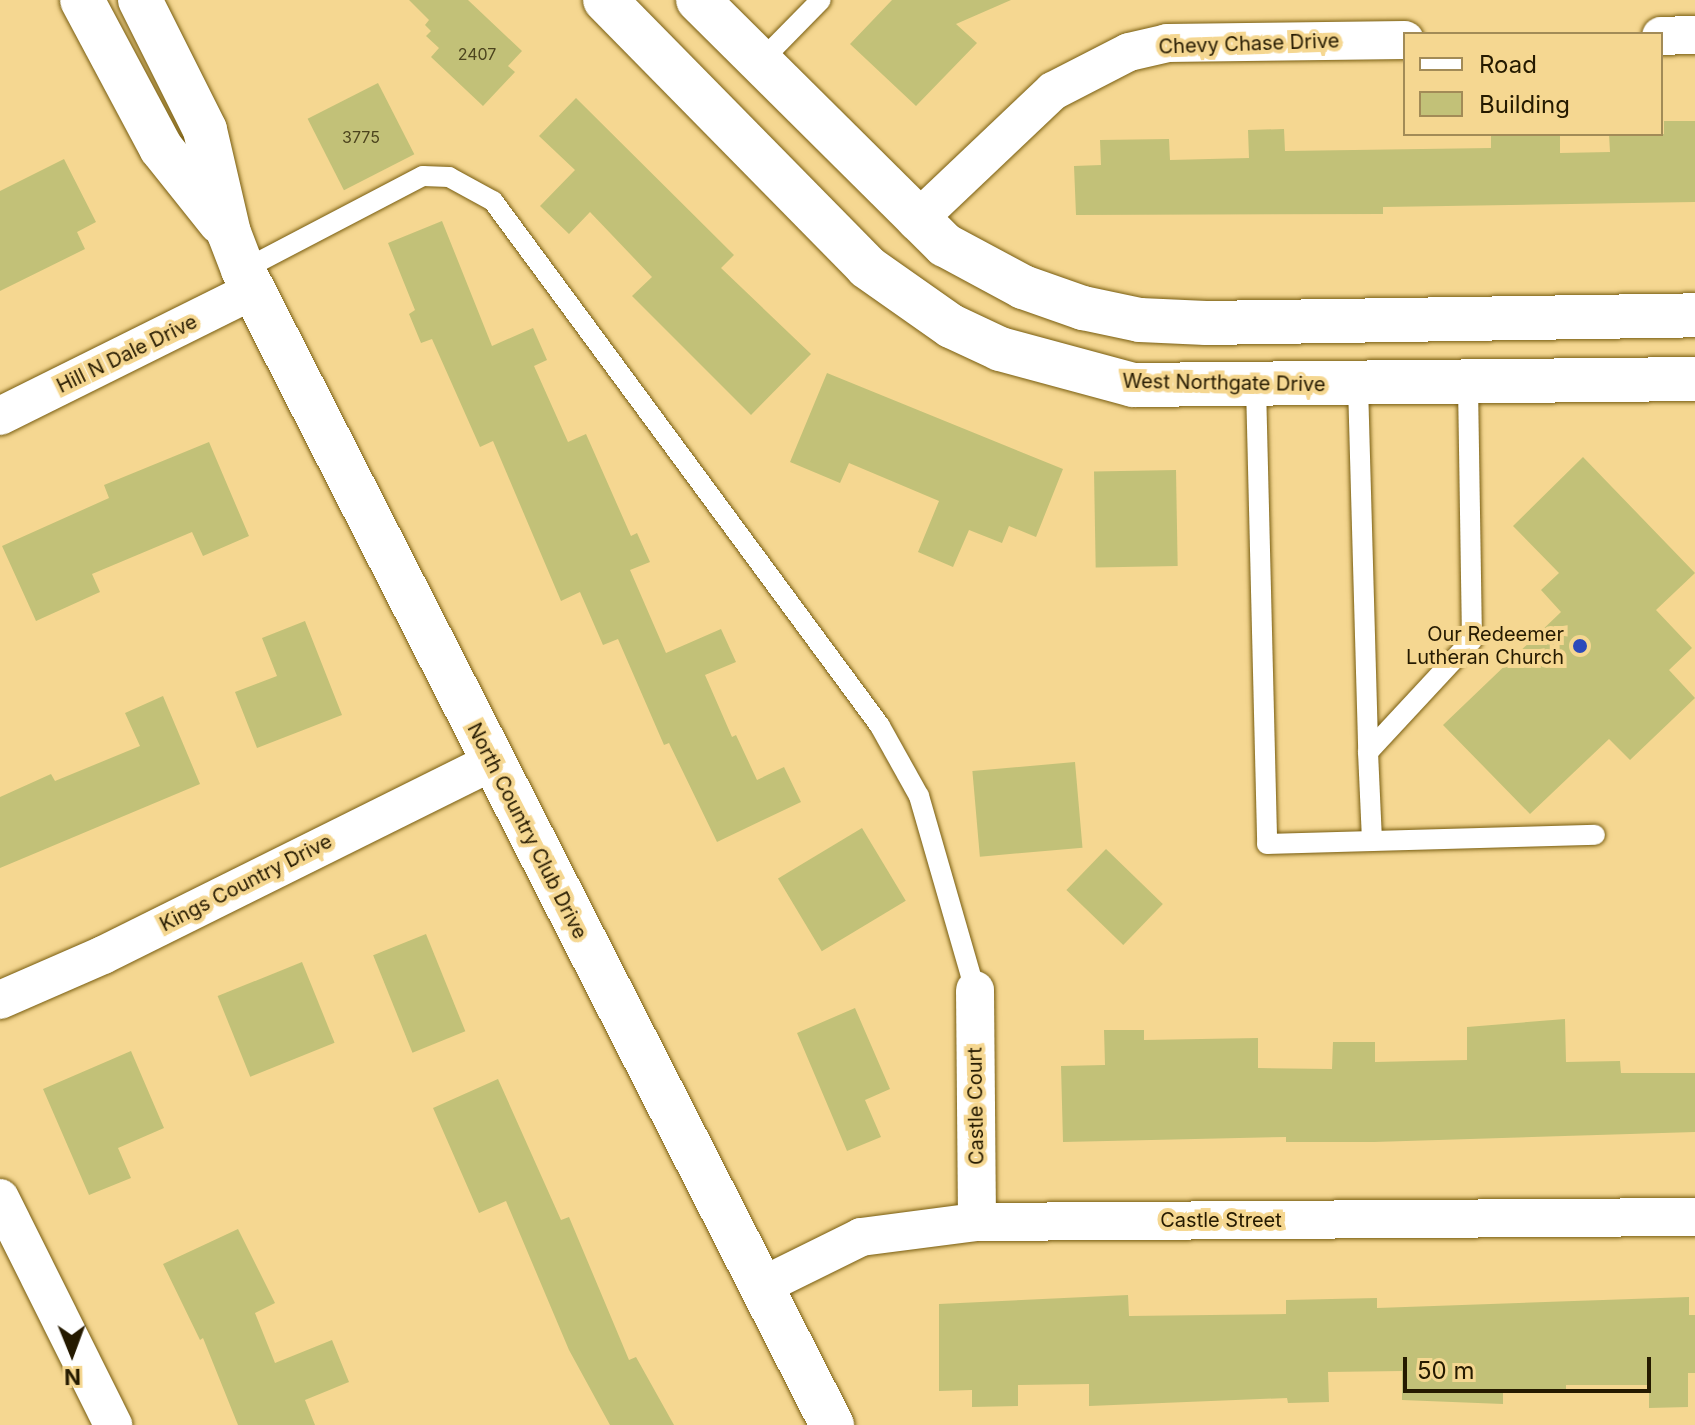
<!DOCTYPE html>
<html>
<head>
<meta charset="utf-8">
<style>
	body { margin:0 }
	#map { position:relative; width:1695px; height:1425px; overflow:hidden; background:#f5d791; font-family:Inter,sans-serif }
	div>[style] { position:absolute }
	.building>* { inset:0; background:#c2c178; transform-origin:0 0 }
	.roads { filter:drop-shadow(0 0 2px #785d10) drop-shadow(0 0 2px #785d10) }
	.service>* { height:20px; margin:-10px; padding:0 10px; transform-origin:10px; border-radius:10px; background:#fff }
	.minor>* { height:38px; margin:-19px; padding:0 19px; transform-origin:19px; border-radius:19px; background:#fff }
	.tertiary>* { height:44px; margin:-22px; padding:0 22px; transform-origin:22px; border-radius:22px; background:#fff }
	.secondary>* { height:44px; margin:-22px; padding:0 22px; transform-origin:22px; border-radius:22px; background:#fff }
	.dots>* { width:22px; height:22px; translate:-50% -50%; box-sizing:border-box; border:4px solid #f5d791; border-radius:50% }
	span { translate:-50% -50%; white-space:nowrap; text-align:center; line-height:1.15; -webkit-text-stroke:8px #f5d791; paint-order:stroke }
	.number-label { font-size:16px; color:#4c441e }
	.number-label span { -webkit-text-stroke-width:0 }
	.street-label { font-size:20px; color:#251a00 }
	.poi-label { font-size:20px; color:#251a00 }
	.right { translate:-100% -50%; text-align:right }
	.legend { position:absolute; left:1403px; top:32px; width:260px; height:104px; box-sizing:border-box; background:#f5d791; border:2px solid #a28b57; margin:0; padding:10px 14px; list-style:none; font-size:24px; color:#251a00 }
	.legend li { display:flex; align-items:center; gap:16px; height:40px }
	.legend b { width:40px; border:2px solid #a28b57 }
	.north { position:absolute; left:32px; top:1313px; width:80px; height:80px; -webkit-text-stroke:6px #f5d791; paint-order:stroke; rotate:179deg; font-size:22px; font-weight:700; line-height:32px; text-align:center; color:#251a00 }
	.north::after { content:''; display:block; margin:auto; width:28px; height:36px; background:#251a00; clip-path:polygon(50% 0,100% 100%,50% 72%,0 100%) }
	.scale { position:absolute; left:1403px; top:1357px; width:248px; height:36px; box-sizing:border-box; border:4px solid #251a00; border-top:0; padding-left:10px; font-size:24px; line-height:28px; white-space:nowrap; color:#251a00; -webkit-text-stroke:6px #f5d791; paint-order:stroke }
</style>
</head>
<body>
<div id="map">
	<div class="building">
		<i style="clip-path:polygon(409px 0,468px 0,522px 51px,508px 66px,515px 72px,483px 106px,431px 57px,439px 48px,426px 36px,431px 31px,425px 25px,429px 20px)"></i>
		<i style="clip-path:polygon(892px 0,1011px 0,956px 24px,977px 43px,916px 106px,850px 44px)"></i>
		<i style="left:378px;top:83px;width:80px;height:79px;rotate:63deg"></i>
		<i style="clip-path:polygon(576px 98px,734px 255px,721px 268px,811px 354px,751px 415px,632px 296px,652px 277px,590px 212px,569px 234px,540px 206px,575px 170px,539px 136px)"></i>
		<i style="clip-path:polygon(1664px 121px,1695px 121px,1695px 202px,1383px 207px,1383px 214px,1076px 215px,1074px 166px,1101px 165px,1100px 140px,1169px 139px,1170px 160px,1249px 158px,1248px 130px,1284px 129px,1285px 151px,1491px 148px,1491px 134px,1560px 134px,1560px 153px,1610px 152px,1609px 134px,1664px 134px)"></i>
		<i style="clip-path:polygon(64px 159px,96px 222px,77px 232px,85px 249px,0 291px,0 191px)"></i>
		<i style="clip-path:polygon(442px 221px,492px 346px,533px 328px,547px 360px,534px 366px,568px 442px,586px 434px,631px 536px,637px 533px,650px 562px,630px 570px,666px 653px,721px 629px,736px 662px,705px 675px,732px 737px,736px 735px,757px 780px,784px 767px,801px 802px,717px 842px,669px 743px,664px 745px,618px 639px,603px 645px,580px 592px,561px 601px,493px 441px,480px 447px,432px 339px,421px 343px,409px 314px,415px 310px,388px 243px)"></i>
		<i style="clip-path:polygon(827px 373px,1063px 469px,1036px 537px,1009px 526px,1002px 543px,969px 530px,953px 567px,918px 552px,939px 501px,849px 463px,840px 483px,790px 462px)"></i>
		<i style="clip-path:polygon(209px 442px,249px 536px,203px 556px,192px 532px,92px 574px,100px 592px,36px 621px,2px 546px,109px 498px,104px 485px)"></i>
		<i style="clip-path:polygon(1583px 457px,1695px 573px,1656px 610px,1692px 648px,1669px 670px,1695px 698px,1630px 760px,1609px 739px,1530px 814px,1443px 725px,1561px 612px,1541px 590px,1559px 573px,1513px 526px)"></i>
		<i style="left:1176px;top:470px;width:96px;height:82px;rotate:89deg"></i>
		<i style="clip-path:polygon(305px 621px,342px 715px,257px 748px,235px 692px,277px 676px,262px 638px)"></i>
		<i style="clip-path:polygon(163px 696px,200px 784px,0 868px,0 797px,51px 774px,55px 781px,140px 746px,125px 713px)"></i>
		<i style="left:1075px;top:762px;width:86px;height:103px;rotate:85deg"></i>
		<i style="left:862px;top:828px;width:85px;height:98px;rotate:59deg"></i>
		<i style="left:1106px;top:849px;width:79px;height:57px;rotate:44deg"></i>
		<i style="left:426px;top:934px;width:105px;height:57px;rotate:68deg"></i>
		<i style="left:302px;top:962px;width:87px;height:91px;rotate:68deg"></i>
		<i style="clip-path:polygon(855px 1008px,890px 1089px,865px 1100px,881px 1137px,847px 1151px,797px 1033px)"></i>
		<i style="clip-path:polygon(1565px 1019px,1566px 1062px,1620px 1061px,1621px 1073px,1695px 1073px,1695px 1132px,1374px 1142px,1286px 1142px,1286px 1137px,1063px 1142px,1061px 1066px,1105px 1065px,1104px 1030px,1144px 1030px,1144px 1040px,1258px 1038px,1258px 1068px,1332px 1069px,1333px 1042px,1375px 1042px,1375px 1062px,1467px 1060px,1467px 1027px)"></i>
		<i style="clip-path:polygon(131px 1051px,164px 1128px,118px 1148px,131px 1178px,89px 1195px,43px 1089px)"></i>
		<i style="clip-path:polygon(498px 1079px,561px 1220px,569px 1217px,629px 1360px,636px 1357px,674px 1425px,610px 1425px,569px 1350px,506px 1201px,479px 1213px,433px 1108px)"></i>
		<i style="clip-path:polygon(238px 1229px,275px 1303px,255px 1313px,275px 1363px,332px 1340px,349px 1382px,305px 1400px,315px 1425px,238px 1425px,203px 1338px,200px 1340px,163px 1264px)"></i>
		<i style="clip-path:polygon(1128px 1295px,1129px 1316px,1286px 1314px,1286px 1300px,1377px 1298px,1377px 1308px,1689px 1297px,1689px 1315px,1695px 1315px,1695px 1373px,1688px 1373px,1688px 1407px,1649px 1408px,1649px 1385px,1566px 1385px,1566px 1392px,1503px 1392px,1503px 1404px,1402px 1400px,1402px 1371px,1328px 1372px,1329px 1402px,1288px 1403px,1287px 1398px,1089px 1406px,1089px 1384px,1018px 1385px,1018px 1406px,972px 1407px,972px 1390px,939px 1391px,939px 1304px)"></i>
	</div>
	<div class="roads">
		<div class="service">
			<i style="left:759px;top:63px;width:88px;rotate:-45.5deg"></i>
			<i style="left:243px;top:270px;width:203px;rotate:-27.6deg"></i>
			<i style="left:423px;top:176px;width:26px;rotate:2deg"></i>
			<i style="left:449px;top:177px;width:50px;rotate:28.6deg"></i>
			<i style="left:493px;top:201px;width:652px;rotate:53.6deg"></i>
			<i style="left:880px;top:726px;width:80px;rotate:60.9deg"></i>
			<i style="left:919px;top:796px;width:202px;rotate:73.9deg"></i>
			<i style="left:1358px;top:385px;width:367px;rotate:88.4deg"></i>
			<i style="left:1368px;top:752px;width:153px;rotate:-47.1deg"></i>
			<i style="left:1472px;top:640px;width:257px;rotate:-90.9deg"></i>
			<i style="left:1256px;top:386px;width:458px;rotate:88.6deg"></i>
			<i style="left:1267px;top:844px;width:328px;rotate:-1.6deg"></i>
			<i style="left:1368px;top:752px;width:89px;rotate:87.4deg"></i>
		</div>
		<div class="minor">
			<i style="left:1661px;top:36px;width:34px;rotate:-2deg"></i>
			<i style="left:916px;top:221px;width:189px;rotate:-43.5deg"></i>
			<i style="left:1053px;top:91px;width:85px;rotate:-27.2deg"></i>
			<i style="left:1129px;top:52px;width:39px;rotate:-13deg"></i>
			<i style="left:1167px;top:43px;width:238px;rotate:-0.7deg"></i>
			<i style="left:0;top:416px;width:284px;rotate:-26.4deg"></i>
			<i style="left:975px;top:990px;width:232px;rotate:89.5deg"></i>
			<i style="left:0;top:1000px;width:112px;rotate:-23.6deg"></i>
			<i style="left:103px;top:955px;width:433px;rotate:-26.4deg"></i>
			<i style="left:0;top:1198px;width:254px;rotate:63.5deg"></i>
			<i style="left:760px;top:1287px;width:113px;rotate:-26.3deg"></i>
			<i style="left:861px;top:1237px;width:117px;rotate:-7.4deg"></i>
			<i style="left:977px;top:1222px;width:718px;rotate:-0.4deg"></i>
		</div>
		<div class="tertiary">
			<i style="left:82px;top:0;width:168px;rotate:61.9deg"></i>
			<i style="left:161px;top:148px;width:95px;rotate:51.4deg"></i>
			<i style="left:140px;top:0;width:145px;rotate:63.4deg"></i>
			<i style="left:205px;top:130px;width:106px;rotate:76.9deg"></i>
			<i style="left:229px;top:233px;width:40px;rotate:69deg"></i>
			<i style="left:243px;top:270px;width:1297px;rotate:62.98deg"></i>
		</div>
		<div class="secondary">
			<i style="left:605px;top:0;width:374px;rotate:45.5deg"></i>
			<i style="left:867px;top:267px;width:103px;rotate:35.1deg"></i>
			<i style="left:951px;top:326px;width:54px;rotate:25.1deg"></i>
			<i style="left:1000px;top:349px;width:138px;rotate:15.1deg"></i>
			<i style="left:1133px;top:385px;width:562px;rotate:-0.61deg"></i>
			<i style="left:698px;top:0;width:348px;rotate:44.8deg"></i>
			<i style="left:945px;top:245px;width:89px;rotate:28.3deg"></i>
			<i style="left:1023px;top:287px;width:64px;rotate:19.3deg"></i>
			<i style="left:1083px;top:308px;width:58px;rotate:11.9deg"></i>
			<i style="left:1140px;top:320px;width:66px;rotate:2.6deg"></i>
			<i style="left:1206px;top:323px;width:489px;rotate:-0.9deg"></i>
		</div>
	</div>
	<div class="dots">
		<i style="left:1580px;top:646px;background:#2d4abb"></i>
	</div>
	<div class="number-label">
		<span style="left:477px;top:54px">2407</span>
		<span style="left:361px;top:137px">3775</span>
	</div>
	<div class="street-label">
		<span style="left:1249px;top:44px;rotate:-2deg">Chevy Chase Drive</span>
		<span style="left:127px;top:354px;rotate:-26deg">Hill N Dale Drive</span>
		<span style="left:1224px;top:383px;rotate:1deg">West Northgate Drive</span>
		<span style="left:527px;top:831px;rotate:63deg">North Country Club Drive</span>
		<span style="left:246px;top:883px;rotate:-27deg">Kings Country Drive</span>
		<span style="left:976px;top:1106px;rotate:-91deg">Castle Court</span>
		<span style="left:1221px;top:1220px">Castle Street</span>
	</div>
	<div class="poi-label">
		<span class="right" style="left:1564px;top:646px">Our Redeemer<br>Lutheran Church</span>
	</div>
	<ul class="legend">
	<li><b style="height:10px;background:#fff"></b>Road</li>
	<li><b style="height:22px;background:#c2c178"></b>Building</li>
	</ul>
	<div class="north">N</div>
	<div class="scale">50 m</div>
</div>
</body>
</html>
